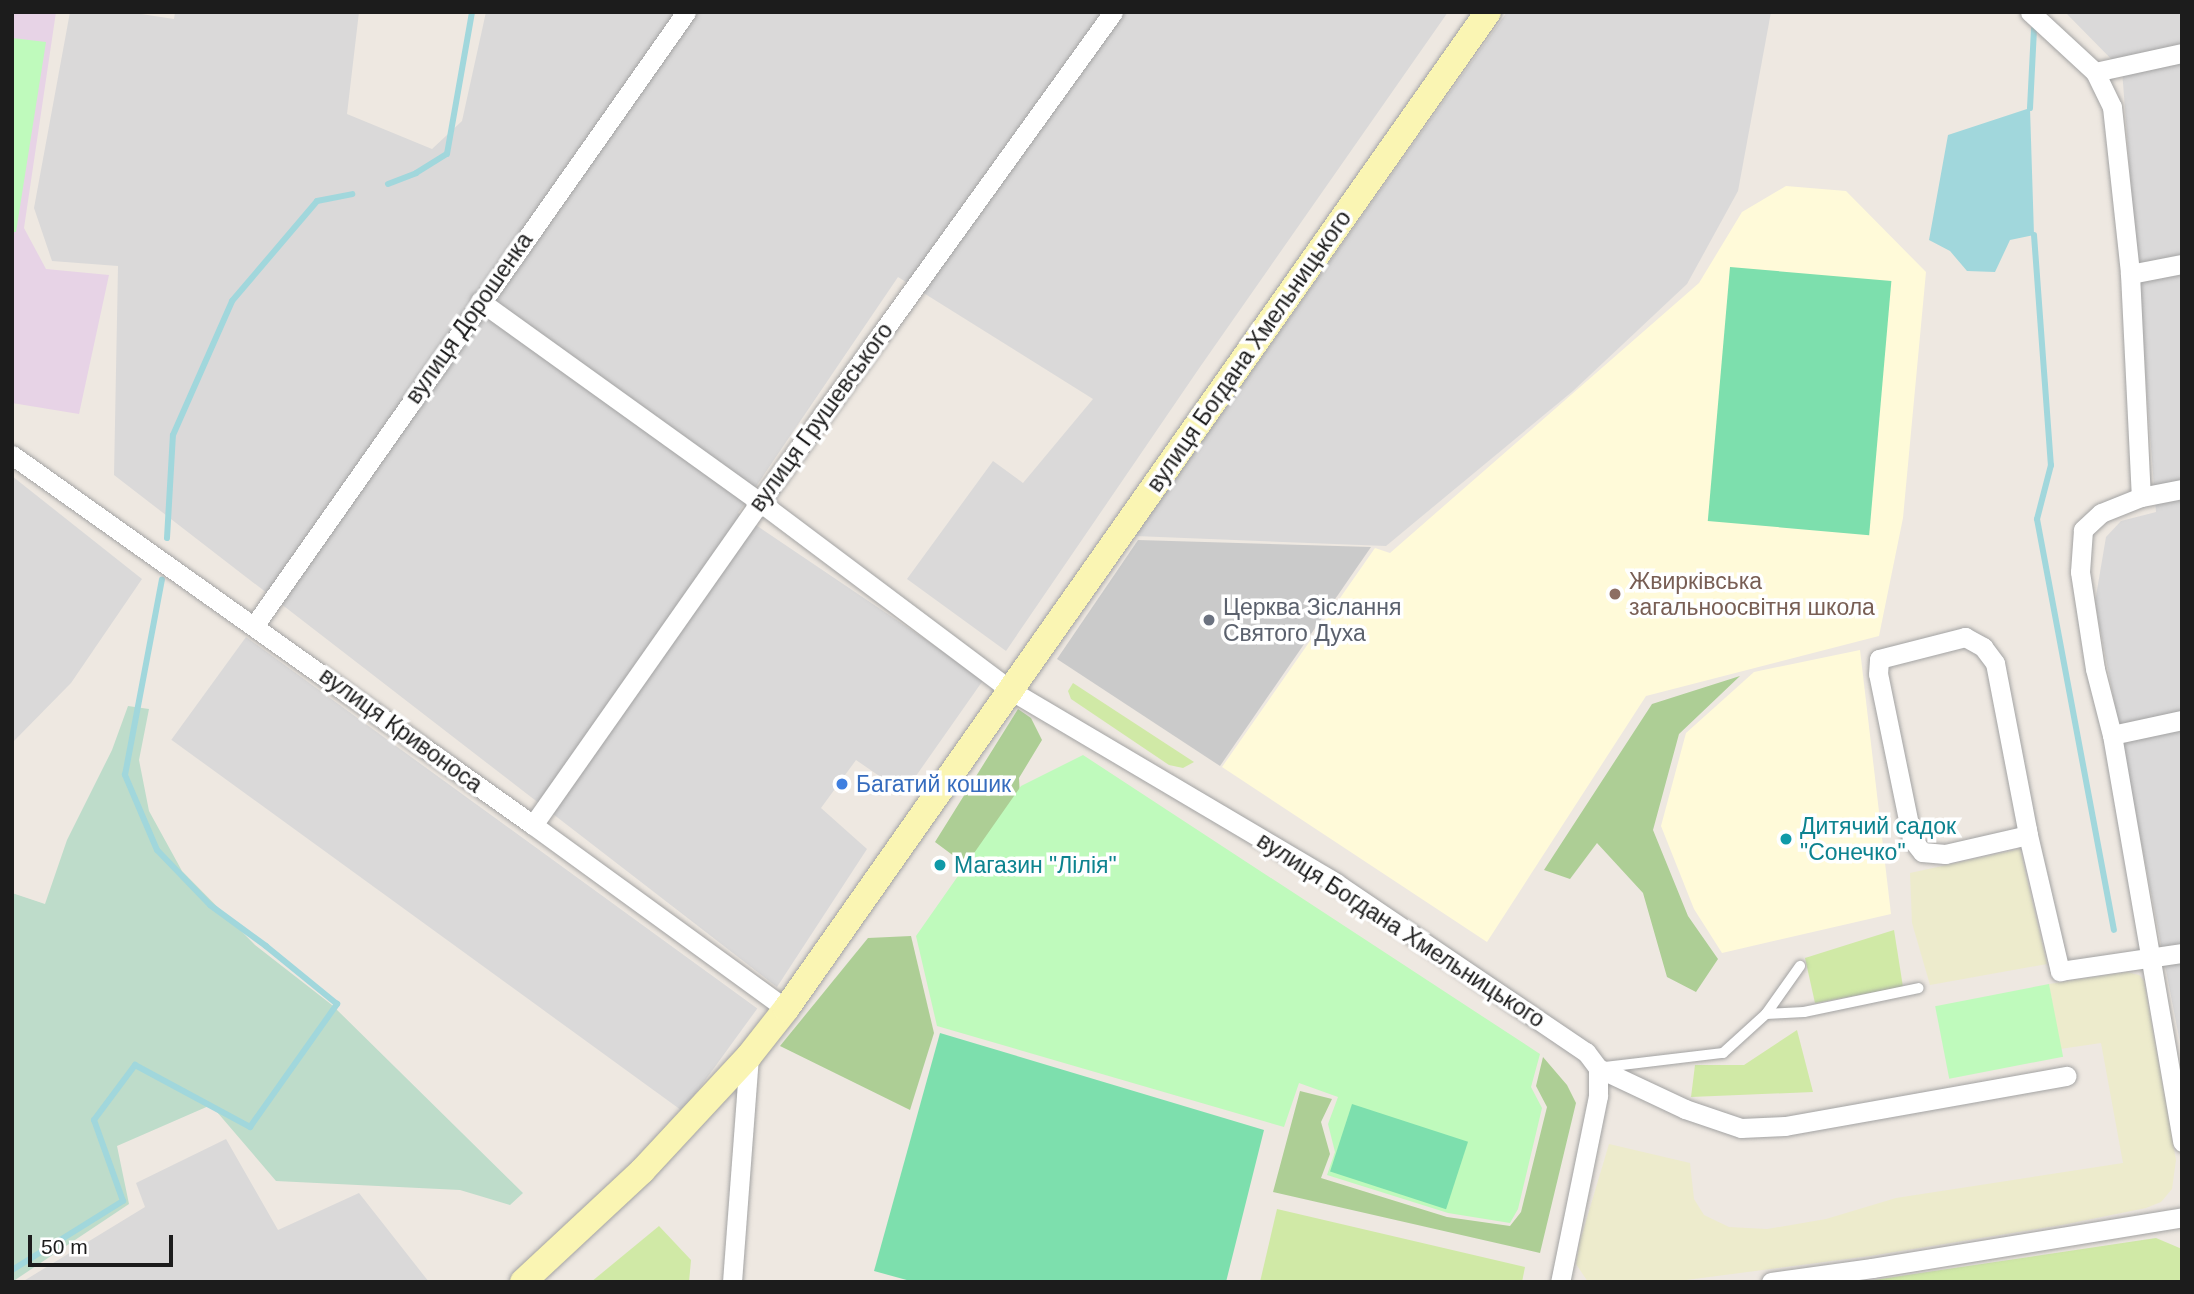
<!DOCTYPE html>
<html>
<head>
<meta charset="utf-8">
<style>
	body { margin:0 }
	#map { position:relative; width:2194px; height:1294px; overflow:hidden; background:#eee8e1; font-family:Helvetica,sans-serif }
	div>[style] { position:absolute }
	.residential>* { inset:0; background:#dad9d9; transform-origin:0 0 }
	.industrial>* { inset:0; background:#e7d3e6 }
	.education>* { inset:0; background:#fffad9 }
	.religious>* { inset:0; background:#cacaca }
	.farmland>* { inset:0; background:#edebcc }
	.grass>* { inset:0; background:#d0e9a6 }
	.forest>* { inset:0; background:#adce95 }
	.wetland>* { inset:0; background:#bedcca }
	.park>* { inset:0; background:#bffabc; transform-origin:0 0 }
	.pitch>* { inset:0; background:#7ddfad; transform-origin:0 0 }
	.water>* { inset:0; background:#a1d7dc }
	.stream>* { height:6px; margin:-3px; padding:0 3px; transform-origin:3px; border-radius:3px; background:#a1d7dc }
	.roads { filter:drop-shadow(0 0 2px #a3a3a3) drop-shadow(0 0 2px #a3a3a3) }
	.lane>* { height:10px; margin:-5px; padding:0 5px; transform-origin:5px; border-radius:5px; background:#fff }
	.street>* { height:19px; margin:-9.5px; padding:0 9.5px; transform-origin:9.5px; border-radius:9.5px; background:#fff }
	.secondary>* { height:26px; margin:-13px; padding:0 13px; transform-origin:13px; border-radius:13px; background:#faf5b3 }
	.dots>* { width:19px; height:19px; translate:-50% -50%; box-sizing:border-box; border:4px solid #fff; border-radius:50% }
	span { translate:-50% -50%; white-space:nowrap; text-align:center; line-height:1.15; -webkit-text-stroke:7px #fff; paint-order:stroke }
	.street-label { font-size:23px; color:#1c1c1c }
	.education-label { font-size:23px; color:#785e54 }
	.left { translate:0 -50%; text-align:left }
	.worship-label { font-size:23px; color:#5b616d }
	.shop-label { font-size:23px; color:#366cbe }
	.culture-label { font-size:23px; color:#0d838f }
	.frame { position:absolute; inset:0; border:14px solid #1c1c1c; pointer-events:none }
	.scale { position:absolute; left:28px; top:1235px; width:145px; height:32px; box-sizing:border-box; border:4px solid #1c1c1c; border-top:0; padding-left:9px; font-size:21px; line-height:24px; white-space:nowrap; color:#1c1c1c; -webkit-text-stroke:5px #fff; paint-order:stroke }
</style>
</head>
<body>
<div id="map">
	<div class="residential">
		<i style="clip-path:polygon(70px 12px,128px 12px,174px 19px,175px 12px,359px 12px,347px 114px,432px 149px,462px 121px,486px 12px,1448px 12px,1200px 367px,1006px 651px,907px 579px,993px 461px,1023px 483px,1093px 399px,898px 277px,738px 513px,984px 679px,904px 793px,856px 760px,821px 808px,867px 849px,777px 987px,114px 475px,118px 266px,52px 261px,34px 208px)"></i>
		<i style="clip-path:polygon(1507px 12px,1771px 12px,1738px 191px,1687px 284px,1573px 391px,1386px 546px,1135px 536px)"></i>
		<i style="clip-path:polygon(2065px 12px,2182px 12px,2182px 1053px,2095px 602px,2106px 537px,2121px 521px,2156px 512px,2122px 70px)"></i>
		<i style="clip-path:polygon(12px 476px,142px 579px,71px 683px,12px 743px)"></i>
		<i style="left:246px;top:637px;width:632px;height:127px;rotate:36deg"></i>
		<i style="clip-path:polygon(226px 1139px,278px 1230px,359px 1193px,429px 1282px,22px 1282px,145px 1207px,136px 1183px)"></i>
	</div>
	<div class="industrial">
		<i style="clip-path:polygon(12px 12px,56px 12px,24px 228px,46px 269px,109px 275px,79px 414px,12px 403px)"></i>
	</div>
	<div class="education">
		<i style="clip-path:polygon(1786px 186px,1846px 191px,1926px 272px,1903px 518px,1879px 636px,1646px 696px,1487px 942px,1222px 767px,1375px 548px,1390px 553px,1699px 283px,1742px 212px)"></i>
		<i style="clip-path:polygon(1860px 650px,1891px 914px,1722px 953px,1694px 909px,1661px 826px,1686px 733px,1754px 672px)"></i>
	</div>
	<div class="religious">
		<i style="clip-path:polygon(1138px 540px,1371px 547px,1220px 766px,1057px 659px)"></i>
	</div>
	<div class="farmland">
		<i style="clip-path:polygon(2020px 849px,2047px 964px,1930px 985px,1912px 923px,1910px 873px)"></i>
		<i style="clip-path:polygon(2127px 972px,2139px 975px,2144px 981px,2176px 1160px,2172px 1189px,2161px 1202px,2146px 1208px,2062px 1225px,1870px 1256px,1671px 1282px,1588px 1282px,1576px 1264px,1580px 1241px,1609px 1144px,1690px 1163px,1694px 1199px,1704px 1215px,1729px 1227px,1767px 1229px,1826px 1219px,1896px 1198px,2123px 1163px,2101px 1043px,2060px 1049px,2049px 984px)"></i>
	</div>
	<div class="grass">
		<i style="clip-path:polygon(1073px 683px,1194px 762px,1183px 768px,1169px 765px,1071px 699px,1068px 691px)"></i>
		<i style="clip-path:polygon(1894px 930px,1903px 987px,1815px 1003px,1805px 958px)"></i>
		<i style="clip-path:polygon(1797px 1030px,1813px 1092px,1691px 1097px,1695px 1065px,1744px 1065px)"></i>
		<i style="clip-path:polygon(1277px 1209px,1525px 1267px,1522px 1282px,1260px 1282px)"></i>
		<i style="clip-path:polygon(659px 1226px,691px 1260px,689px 1282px,591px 1282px)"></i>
		<i style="clip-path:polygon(2156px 1238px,2182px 1249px,2182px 1282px,1860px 1282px)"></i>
	</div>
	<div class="forest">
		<i style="clip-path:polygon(1740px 676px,1679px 734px,1653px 830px,1688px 916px,1718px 959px,1696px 992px,1667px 977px,1643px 893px,1597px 843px,1570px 879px,1544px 870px,1652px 704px)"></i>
		<i style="clip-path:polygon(1018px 709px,1031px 718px,1042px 740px,1019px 778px,1020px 798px,970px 868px,935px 842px)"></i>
		<i style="clip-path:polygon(911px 936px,934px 1033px,910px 1110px,780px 1046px,868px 938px)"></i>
		<i style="clip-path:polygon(1543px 1057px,1567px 1085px,1576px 1103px,1540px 1253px,1273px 1192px,1300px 1091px,1332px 1099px,1321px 1122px,1330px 1154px,1321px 1178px,1447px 1217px,1510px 1226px,1521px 1212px,1547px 1107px,1536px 1086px)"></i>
	</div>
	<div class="wetland">
		<i style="clip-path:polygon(128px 706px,149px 709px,139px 760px,149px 811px,182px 871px,255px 945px,332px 1005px,523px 1193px,510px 1205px,460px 1190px,276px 1181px,211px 1105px,117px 1146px,129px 1204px,12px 1282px,12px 893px,45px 904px,67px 840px,112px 750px)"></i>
	</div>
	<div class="park">
		<i style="clip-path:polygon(12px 38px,46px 42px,16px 232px,12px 232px)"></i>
		<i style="clip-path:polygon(1083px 755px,1540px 1054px,1531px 1087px,1542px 1108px,1518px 1209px,1510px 1223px,1448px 1213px,1327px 1175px,1335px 1152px,1328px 1124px,1338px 1097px,1299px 1083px,1284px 1127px,937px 1026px,916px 936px,1021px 786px)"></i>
		<i style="left:2049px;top:984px;width:74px;height:116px;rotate:79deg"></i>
	</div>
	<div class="pitch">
		<i style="left:1730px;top:267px;width:162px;height:255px;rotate:5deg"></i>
		<i style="clip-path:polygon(940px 1033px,1264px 1130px,1226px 1282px,914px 1282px,874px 1271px)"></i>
		<i style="left:1352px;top:1104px;width:122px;height:71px;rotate:18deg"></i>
	</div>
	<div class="water">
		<i style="clip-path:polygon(2030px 108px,2034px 235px,2010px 240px,1995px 272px,1967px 271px,1950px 251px,1929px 240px,1948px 135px)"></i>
	</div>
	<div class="stream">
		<i style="left:2030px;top:108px;width:79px;rotate:-87.1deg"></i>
		<i style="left:388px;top:184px;width:30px;rotate:-21deg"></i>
		<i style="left:416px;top:173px;width:36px;rotate:-32deg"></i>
		<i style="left:447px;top:154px;width:144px;rotate:-80deg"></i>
		<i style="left:2034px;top:235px;width:231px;rotate:85.8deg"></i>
		<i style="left:2051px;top:465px;width:56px;rotate:104.5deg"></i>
		<i style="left:2037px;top:519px;width:418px;rotate:79.4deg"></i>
		<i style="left:167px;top:538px;width:103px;rotate:-86.7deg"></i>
		<i style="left:173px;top:435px;width:146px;rotate:-66.2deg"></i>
		<i style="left:232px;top:301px;width:131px;rotate:-49.6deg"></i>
		<i style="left:317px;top:201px;width:36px;rotate:-11deg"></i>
		<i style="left:12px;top:1270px;width:131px;rotate:-31.9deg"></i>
		<i style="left:123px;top:1201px;width:86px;rotate:-109.7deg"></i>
		<i style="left:94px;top:1120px;width:69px;rotate:-53.3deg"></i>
		<i style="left:135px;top:1065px;width:131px;rotate:28.3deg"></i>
		<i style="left:250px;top:1127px;width:151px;rotate:-54.7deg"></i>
		<i style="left:337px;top:1004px;width:92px;rotate:-140.8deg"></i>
		<i style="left:266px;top:946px;width:69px;rotate:-143.8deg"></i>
		<i style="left:210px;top:905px;width:76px;rotate:-133.9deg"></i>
		<i style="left:157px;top:850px;width:82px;rotate:-113.1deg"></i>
		<i style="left:125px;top:775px;width:199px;rotate:-79.3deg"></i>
	</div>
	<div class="roads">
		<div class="lane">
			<i style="left:1766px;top:1014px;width:38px;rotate:-3deg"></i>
			<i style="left:1804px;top:1012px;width:117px;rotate:-11.8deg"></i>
			<i style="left:1605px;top:1067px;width:119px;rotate:-6.8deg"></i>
			<i style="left:1723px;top:1053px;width:58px;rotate:-42.2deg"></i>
			<i style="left:1766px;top:1014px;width:59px;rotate:-54.7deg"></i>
		</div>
		<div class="street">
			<i style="left:2030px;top:12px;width:88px;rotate:42.7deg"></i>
			<i style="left:2095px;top:72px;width:39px;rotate:64deg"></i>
			<i style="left:2112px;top:107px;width:168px;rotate:83.8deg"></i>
			<i style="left:2130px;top:274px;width:223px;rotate:87.2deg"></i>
			<i style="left:2141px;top:497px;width:43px;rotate:158.2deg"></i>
			<i style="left:2101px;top:513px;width:25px;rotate:137deg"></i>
			<i style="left:2083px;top:530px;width:42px;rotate:94.1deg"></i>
			<i style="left:2080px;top:572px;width:98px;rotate:81.2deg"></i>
			<i style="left:2095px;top:669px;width:68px;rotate:75.6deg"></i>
			<i style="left:2112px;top:735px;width:413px;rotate:80.2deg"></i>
			<i style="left:2095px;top:72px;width:89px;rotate:-12.3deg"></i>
			<i style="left:2130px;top:274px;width:53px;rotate:-10.9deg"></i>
			<i style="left:480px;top:301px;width:345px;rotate:35.7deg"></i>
			<i style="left:760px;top:502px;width:313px;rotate:36.9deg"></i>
			<i style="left:1010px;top:690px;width:379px;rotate:30.6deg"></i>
			<i style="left:1336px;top:883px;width:302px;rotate:34.1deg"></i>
			<i style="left:1586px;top:1052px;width:20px;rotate:53deg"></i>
			<i style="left:1598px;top:1068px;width:28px;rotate:90deg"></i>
			<i style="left:1598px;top:1096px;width:190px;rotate:101.5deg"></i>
			<i style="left:12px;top:455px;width:639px;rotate:35.38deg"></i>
			<i style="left:533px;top:825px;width:313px;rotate:36deg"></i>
			<i style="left:2141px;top:497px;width:42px;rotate:-11deg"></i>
			<i style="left:254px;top:626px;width:751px;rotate:-54.87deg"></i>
			<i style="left:2112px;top:735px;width:72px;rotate:-12.1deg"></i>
			<i style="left:533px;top:825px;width:395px;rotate:-54.9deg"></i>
			<i style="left:760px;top:502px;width:604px;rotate:-54.23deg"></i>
			<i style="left:2028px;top:835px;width:85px;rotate:167.1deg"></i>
			<i style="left:1945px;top:854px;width:23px;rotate:-175deg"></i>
			<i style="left:1922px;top:852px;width:16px;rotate:-128deg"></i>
			<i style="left:1912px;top:839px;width:168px;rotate:-101.6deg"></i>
			<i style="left:1878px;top:674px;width:15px;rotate:-86deg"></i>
			<i style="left:1879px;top:659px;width:89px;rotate:-14.3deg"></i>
			<i style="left:1965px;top:637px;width:21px;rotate:29deg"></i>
			<i style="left:1983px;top:647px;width:20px;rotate:53deg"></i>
			<i style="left:1995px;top:663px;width:169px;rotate:79.1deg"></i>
			<i style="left:2027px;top:829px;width:6px;rotate:81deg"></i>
			<i style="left:2028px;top:835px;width:140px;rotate:76.8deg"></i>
			<i style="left:2060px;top:971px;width:123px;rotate:-8.4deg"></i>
			<i style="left:1598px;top:1068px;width:96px;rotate:25.2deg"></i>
			<i style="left:1685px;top:1109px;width:59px;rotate:18.7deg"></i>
			<i style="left:1741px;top:1128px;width:44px;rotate:-2.6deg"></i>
			<i style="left:1785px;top:1126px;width:286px;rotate:-10.1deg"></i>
			<i style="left:732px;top:1282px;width:227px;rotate:-85.7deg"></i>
			<i style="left:1771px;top:1282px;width:102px;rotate:-7.9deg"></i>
			<i style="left:1872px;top:1268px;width:314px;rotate:-9.3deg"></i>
		</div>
		<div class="secondary">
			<i style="left:523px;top:1282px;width:163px;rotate:-43deg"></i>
			<i style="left:642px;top:1171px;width:157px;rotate:-47.1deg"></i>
			<i style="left:749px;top:1056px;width:60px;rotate:-51.8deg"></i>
			<i style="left:786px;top:1009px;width:1219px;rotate:-54.85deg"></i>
		</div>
	</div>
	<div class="dots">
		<i style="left:1615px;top:594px;background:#8d6e63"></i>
		<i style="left:1209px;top:620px;background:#6b7280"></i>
		<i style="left:842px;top:784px;background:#3f7fe0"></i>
		<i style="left:1786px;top:839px;background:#0f9aa8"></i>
		<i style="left:940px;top:865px;background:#0f9aa8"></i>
	</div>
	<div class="street-label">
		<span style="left:469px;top:318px;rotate:-55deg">вулиця Дорошенка</span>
		<span style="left:1249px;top:351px;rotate:-55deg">вулиця Богдана Хмельницького</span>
		<span style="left:821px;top:417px;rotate:-54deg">вулиця Грушевського</span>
		<span style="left:401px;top:730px;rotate:36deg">вулиця Кривоноса</span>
		<span style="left:1401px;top:930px;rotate:33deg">вулиця Богдана Хмельницького</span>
	</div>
	<div class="education-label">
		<span class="left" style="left:1629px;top:594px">Жвирківська<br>загальноосвітня школа</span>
	</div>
	<div class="worship-label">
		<span class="left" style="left:1223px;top:620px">Церква Зіслання<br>Святого Духа</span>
	</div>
	<div class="shop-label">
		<span class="left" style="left:856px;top:784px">Багатий кошик</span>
	</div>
	<div class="culture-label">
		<span class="left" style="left:1800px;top:839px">Дитячий садок<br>"Сонечко"</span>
		<span class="left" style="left:954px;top:865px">Магазин "Лілія"</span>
	</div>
	<div class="frame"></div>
	<div class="scale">50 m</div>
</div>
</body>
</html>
